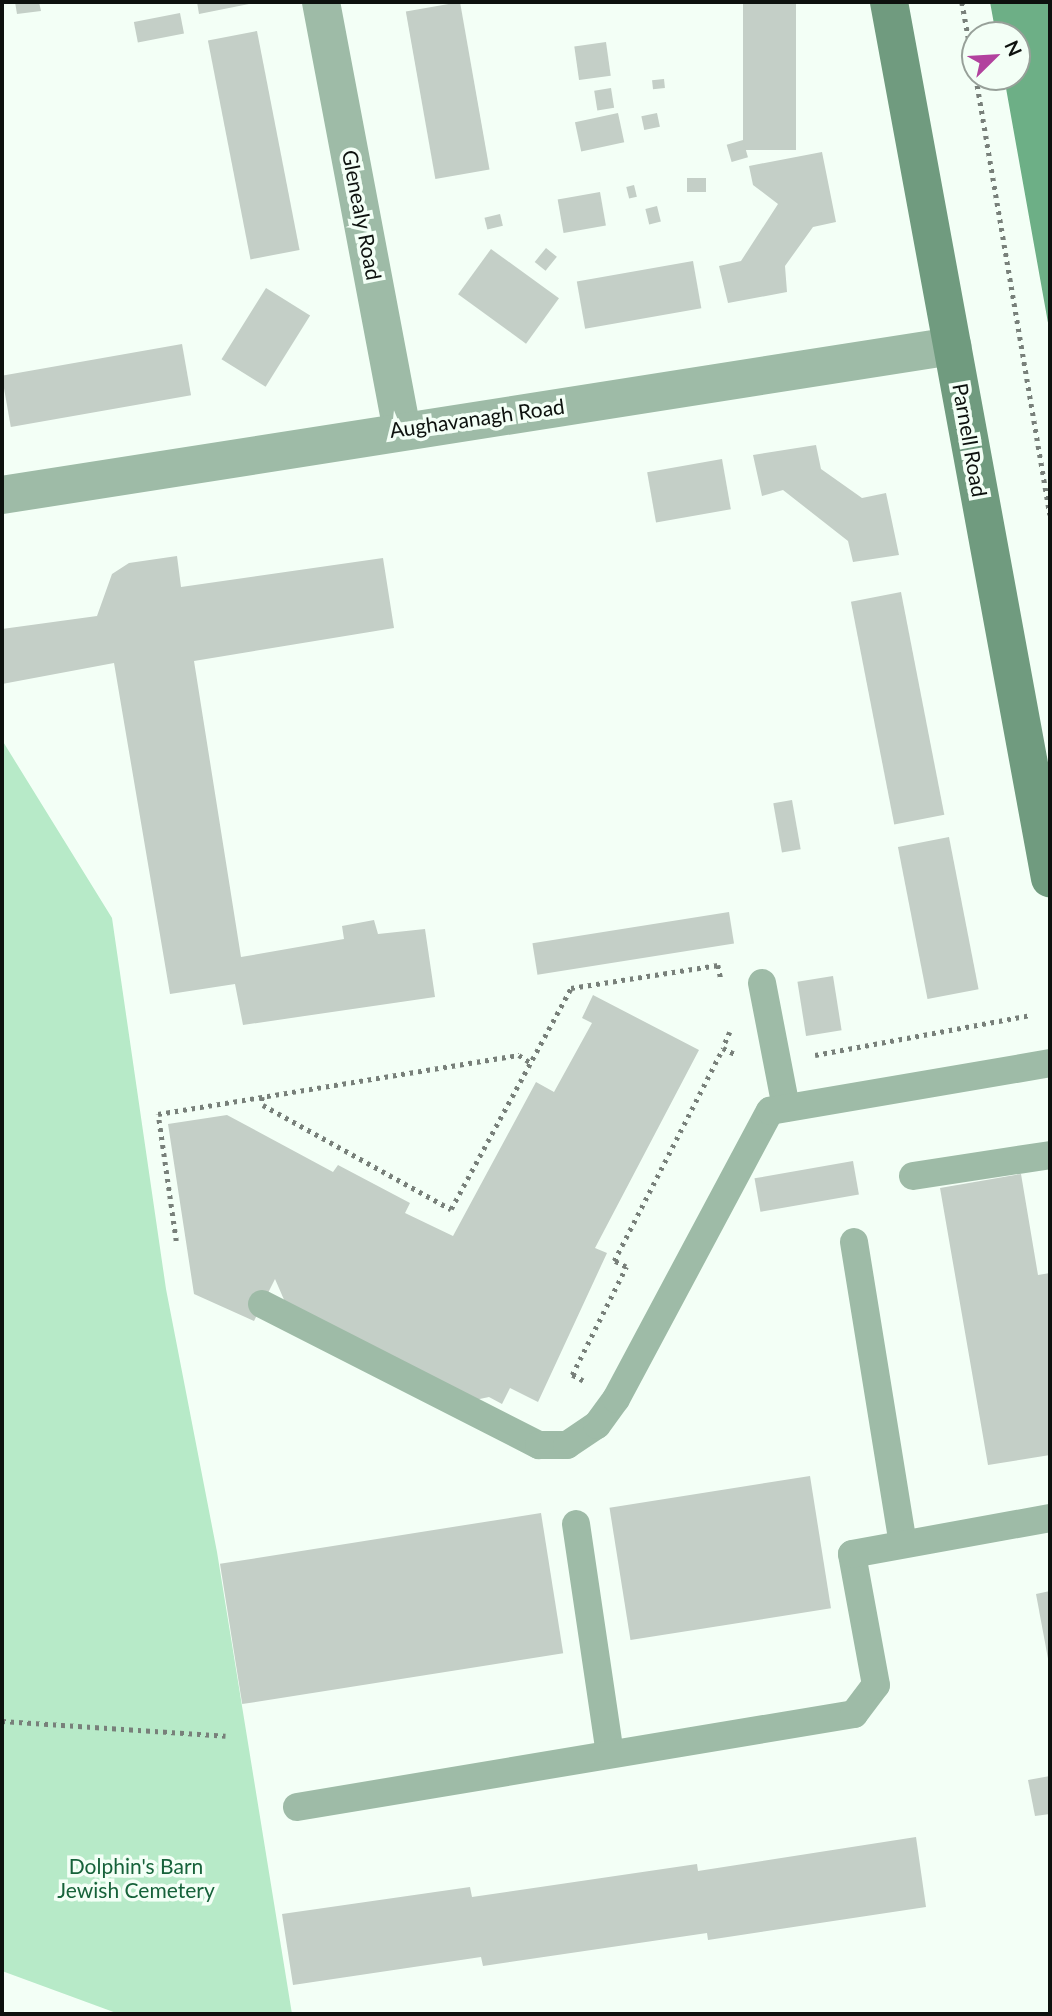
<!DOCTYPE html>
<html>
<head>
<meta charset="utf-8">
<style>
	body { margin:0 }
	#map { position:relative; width:1052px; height:2016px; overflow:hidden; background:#f3fff6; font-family:Lato,sans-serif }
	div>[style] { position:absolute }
	.green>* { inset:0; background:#b7eac8 }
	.water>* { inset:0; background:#6daf86 }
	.building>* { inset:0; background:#c4cfc7; transform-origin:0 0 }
	.path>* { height:4.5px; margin-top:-2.25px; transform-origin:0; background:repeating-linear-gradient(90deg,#78807a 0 3.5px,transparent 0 8.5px) }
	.lane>* { height:28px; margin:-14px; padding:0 14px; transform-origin:14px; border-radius:14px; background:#9ebba7 }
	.street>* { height:38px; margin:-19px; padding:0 19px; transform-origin:19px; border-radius:19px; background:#9ebba7 }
	.secondary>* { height:38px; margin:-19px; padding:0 19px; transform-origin:19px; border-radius:19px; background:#709b7f }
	span { translate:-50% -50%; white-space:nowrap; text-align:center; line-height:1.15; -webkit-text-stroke:7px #f3fff6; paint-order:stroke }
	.street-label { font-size:21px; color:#0d110e }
	.park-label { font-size:21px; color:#16623a }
	.frame { position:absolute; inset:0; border:4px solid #0d110e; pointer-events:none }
	.north { position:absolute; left:961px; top:21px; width:70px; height:70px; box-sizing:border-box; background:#f3fff6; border:2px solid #97a099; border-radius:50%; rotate:66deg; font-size:19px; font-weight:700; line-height:28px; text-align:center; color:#0d110e }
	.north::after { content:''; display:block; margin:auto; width:24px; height:32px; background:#b2429e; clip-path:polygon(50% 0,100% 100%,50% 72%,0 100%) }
</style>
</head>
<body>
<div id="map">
	<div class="green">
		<i style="clip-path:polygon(2px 740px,112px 918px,166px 1289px,217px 1552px,292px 2014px,119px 2014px,2px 1971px)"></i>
	</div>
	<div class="water">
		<i style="clip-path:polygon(990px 2px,1050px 2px,1050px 334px,1004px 77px,1017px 77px,1017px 35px,996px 35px)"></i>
	</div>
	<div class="building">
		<i style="clip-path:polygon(15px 2px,39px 2px,41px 11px,17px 14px)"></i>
		<i style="clip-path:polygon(197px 2px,249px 2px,249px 4px,199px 14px)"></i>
		<i style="left:460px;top:2px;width:170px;height:55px;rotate:80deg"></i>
		<i style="left:743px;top:2px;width:53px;height:148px"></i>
		<i style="left:180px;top:13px;width:21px;height:47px;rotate:79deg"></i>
		<i style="left:257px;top:31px;width:223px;height:50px;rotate:79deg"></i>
		<i style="left:606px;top:42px;width:34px;height:32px;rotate:82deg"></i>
		<i style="left:664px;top:79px;width:9px;height:12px;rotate:84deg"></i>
		<i style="left:611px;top:88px;width:20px;height:17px;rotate:81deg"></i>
		<i style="left:618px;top:113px;width:30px;height:44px;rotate:78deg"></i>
		<i style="left:657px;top:113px;width:14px;height:16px;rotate:78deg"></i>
		<i style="left:743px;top:140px;width:18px;height:17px;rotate:74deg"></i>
		<i style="clip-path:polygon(822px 152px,836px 222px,813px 227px,785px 266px,787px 292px,728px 303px,719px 266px,741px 261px,778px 204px,753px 185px,749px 166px)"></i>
		<i style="left:706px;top:178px;width:14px;height:19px;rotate:90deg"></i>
		<i style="left:634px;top:185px;width:12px;height:8px;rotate:76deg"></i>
		<i style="left:600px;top:192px;width:34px;height:43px;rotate:80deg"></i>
		<i style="left:657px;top:206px;width:16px;height:12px;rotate:76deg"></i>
		<i style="left:500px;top:214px;width:12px;height:16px;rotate:76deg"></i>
		<i style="left:546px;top:248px;width:14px;height:18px;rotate:39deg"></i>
		<i style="left:491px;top:249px;width:84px;height:56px;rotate:36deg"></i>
		<i style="left:693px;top:261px;width:48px;height:118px;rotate:80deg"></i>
		<i style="left:266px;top:288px;width:52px;height:84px;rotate:32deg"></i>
		<i style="left:182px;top:344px;width:52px;height:183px;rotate:80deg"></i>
		<i style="clip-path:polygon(816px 445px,821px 469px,862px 498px,886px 493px,899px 555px,853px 562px,848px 541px,783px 490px,762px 496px,753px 455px)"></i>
		<i style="left:722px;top:459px;width:51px;height:76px;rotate:80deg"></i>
		<i style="clip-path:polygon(177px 556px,181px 587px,383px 558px,394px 628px,194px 661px,241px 957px,344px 939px,342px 926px,374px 920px,378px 934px,425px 929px,435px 997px,243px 1025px,235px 984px,170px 994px,114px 663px,2px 684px,2px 629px,97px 616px,112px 574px,129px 563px)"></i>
		<i style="left:901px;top:592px;width:227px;height:51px;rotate:79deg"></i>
		<i style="left:792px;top:800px;width:50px;height:19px;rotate:80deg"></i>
		<i style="left:949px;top:837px;width:155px;height:52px;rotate:79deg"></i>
		<i style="left:729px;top:912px;width:32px;height:199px;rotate:81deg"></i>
		<i style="left:833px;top:976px;width:55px;height:36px;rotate:81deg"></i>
		<i style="clip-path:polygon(593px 995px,699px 1050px,595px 1248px,607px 1253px,538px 1402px,510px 1388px,502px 1404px,489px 1397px,475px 1400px,285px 1302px,275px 1279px,254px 1321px,194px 1294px,168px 1124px,227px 1115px,333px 1172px,338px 1165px,410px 1203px,405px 1213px,453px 1236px,536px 1082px,554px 1092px,592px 1023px,582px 1018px)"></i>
		<i style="left:853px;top:1161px;width:34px;height:100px;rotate:80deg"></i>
		<i style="clip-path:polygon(1021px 1174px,1038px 1275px,1050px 1273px,1050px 1455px,988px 1465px,940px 1188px)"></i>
		<i style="left:810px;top:1476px;width:134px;height:203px;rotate:81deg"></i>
		<i style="left:541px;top:1513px;width:142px;height:325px;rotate:81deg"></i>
		<i style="clip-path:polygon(1050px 1591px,1050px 1664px,1049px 1664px,1036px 1594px)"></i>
		<i style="clip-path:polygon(1050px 1776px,1050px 1814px,1035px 1816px,1028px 1780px)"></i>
		<i style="clip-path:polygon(916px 1837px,926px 1907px,708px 1940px,707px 1933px,483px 1966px,481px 1957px,293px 1985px,282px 1914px,470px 1887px,472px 1897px,697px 1864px,698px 1871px)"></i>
	</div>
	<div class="path">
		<i style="left:962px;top:2px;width:73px;rotate:79.8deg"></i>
		<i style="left:976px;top:77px;width:444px;rotate:80.4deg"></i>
		<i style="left:730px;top:1032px;width:17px;rotate:114deg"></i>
		<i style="left:723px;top:1048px;width:16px;rotate:27deg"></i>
		<i style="left:815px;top:1055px;width:220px;rotate:-10.5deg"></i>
		<i style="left:262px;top:1097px;width:8px;rotate:83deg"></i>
		<i style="left:263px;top:1105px;width:215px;rotate:29deg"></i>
		<i style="left:451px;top:1209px;width:251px;rotate:-61.5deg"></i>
		<i style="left:571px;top:988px;width:149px;rotate:-8.9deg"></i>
		<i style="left:718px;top:965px;width:14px;rotate:78deg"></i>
		<i style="left:176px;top:1241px;width:128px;rotate:-98.1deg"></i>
		<i style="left:158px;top:1114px;width:366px;rotate:-9.3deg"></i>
		<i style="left:519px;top:1055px;width:14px;rotate:34deg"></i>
		<i style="left:583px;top:1381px;width:13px;rotate:-151deg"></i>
		<i style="left:572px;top:1375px;width:121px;rotate:-63.4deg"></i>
		<i style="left:626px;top:1267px;width:13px;rotate:-153deg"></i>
		<i style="left:614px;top:1261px;width:239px;rotate:-62.9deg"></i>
		<i style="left:2px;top:1721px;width:224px;rotate:3.8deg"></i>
	</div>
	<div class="lane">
		<i style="left:762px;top:983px;width:127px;rotate:79.1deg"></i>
		<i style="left:913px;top:1176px;width:139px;rotate:-8.7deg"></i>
		<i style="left:854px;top:1242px;width:306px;rotate:80.8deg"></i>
		<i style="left:262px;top:1304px;width:311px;rotate:27deg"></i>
		<i style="left:539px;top:1445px;width:28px"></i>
		<i style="left:567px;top:1445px;width:36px;rotate:-34deg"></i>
		<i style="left:597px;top:1425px;width:32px;rotate:-54deg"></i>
		<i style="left:616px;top:1399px;width:327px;rotate:-61.9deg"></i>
		<i style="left:770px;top:1111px;width:284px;rotate:-9.7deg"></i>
		<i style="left:576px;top:1524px;width:232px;rotate:81.6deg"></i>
		<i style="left:297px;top:1807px;width:565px;rotate:-9.48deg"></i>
		<i style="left:854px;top:1714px;width:36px;rotate:-53deg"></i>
		<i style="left:876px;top:1685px;width:133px;rotate:-100.4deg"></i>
		<i style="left:852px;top:1554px;width:201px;rotate:-10.3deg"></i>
	</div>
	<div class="street">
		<i style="left:321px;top:2px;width:435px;rotate:79.3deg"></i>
		<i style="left:2px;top:495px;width:962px;rotate:-8.91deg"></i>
	</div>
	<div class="secondary">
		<i style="left:889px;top:2px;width:891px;rotate:79.59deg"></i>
	</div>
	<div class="street-label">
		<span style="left:362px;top:215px;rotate:79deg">Glenealy Road</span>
		<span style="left:477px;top:418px;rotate:-8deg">Aughavanagh Road</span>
		<span style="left:970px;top:440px;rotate:80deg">Parnell Road</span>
	</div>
	<div class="park-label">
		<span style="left:136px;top:1878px">Dolphin's Barn<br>Jewish Cemetery</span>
	</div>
	<div class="frame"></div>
	<div class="north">N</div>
</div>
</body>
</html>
